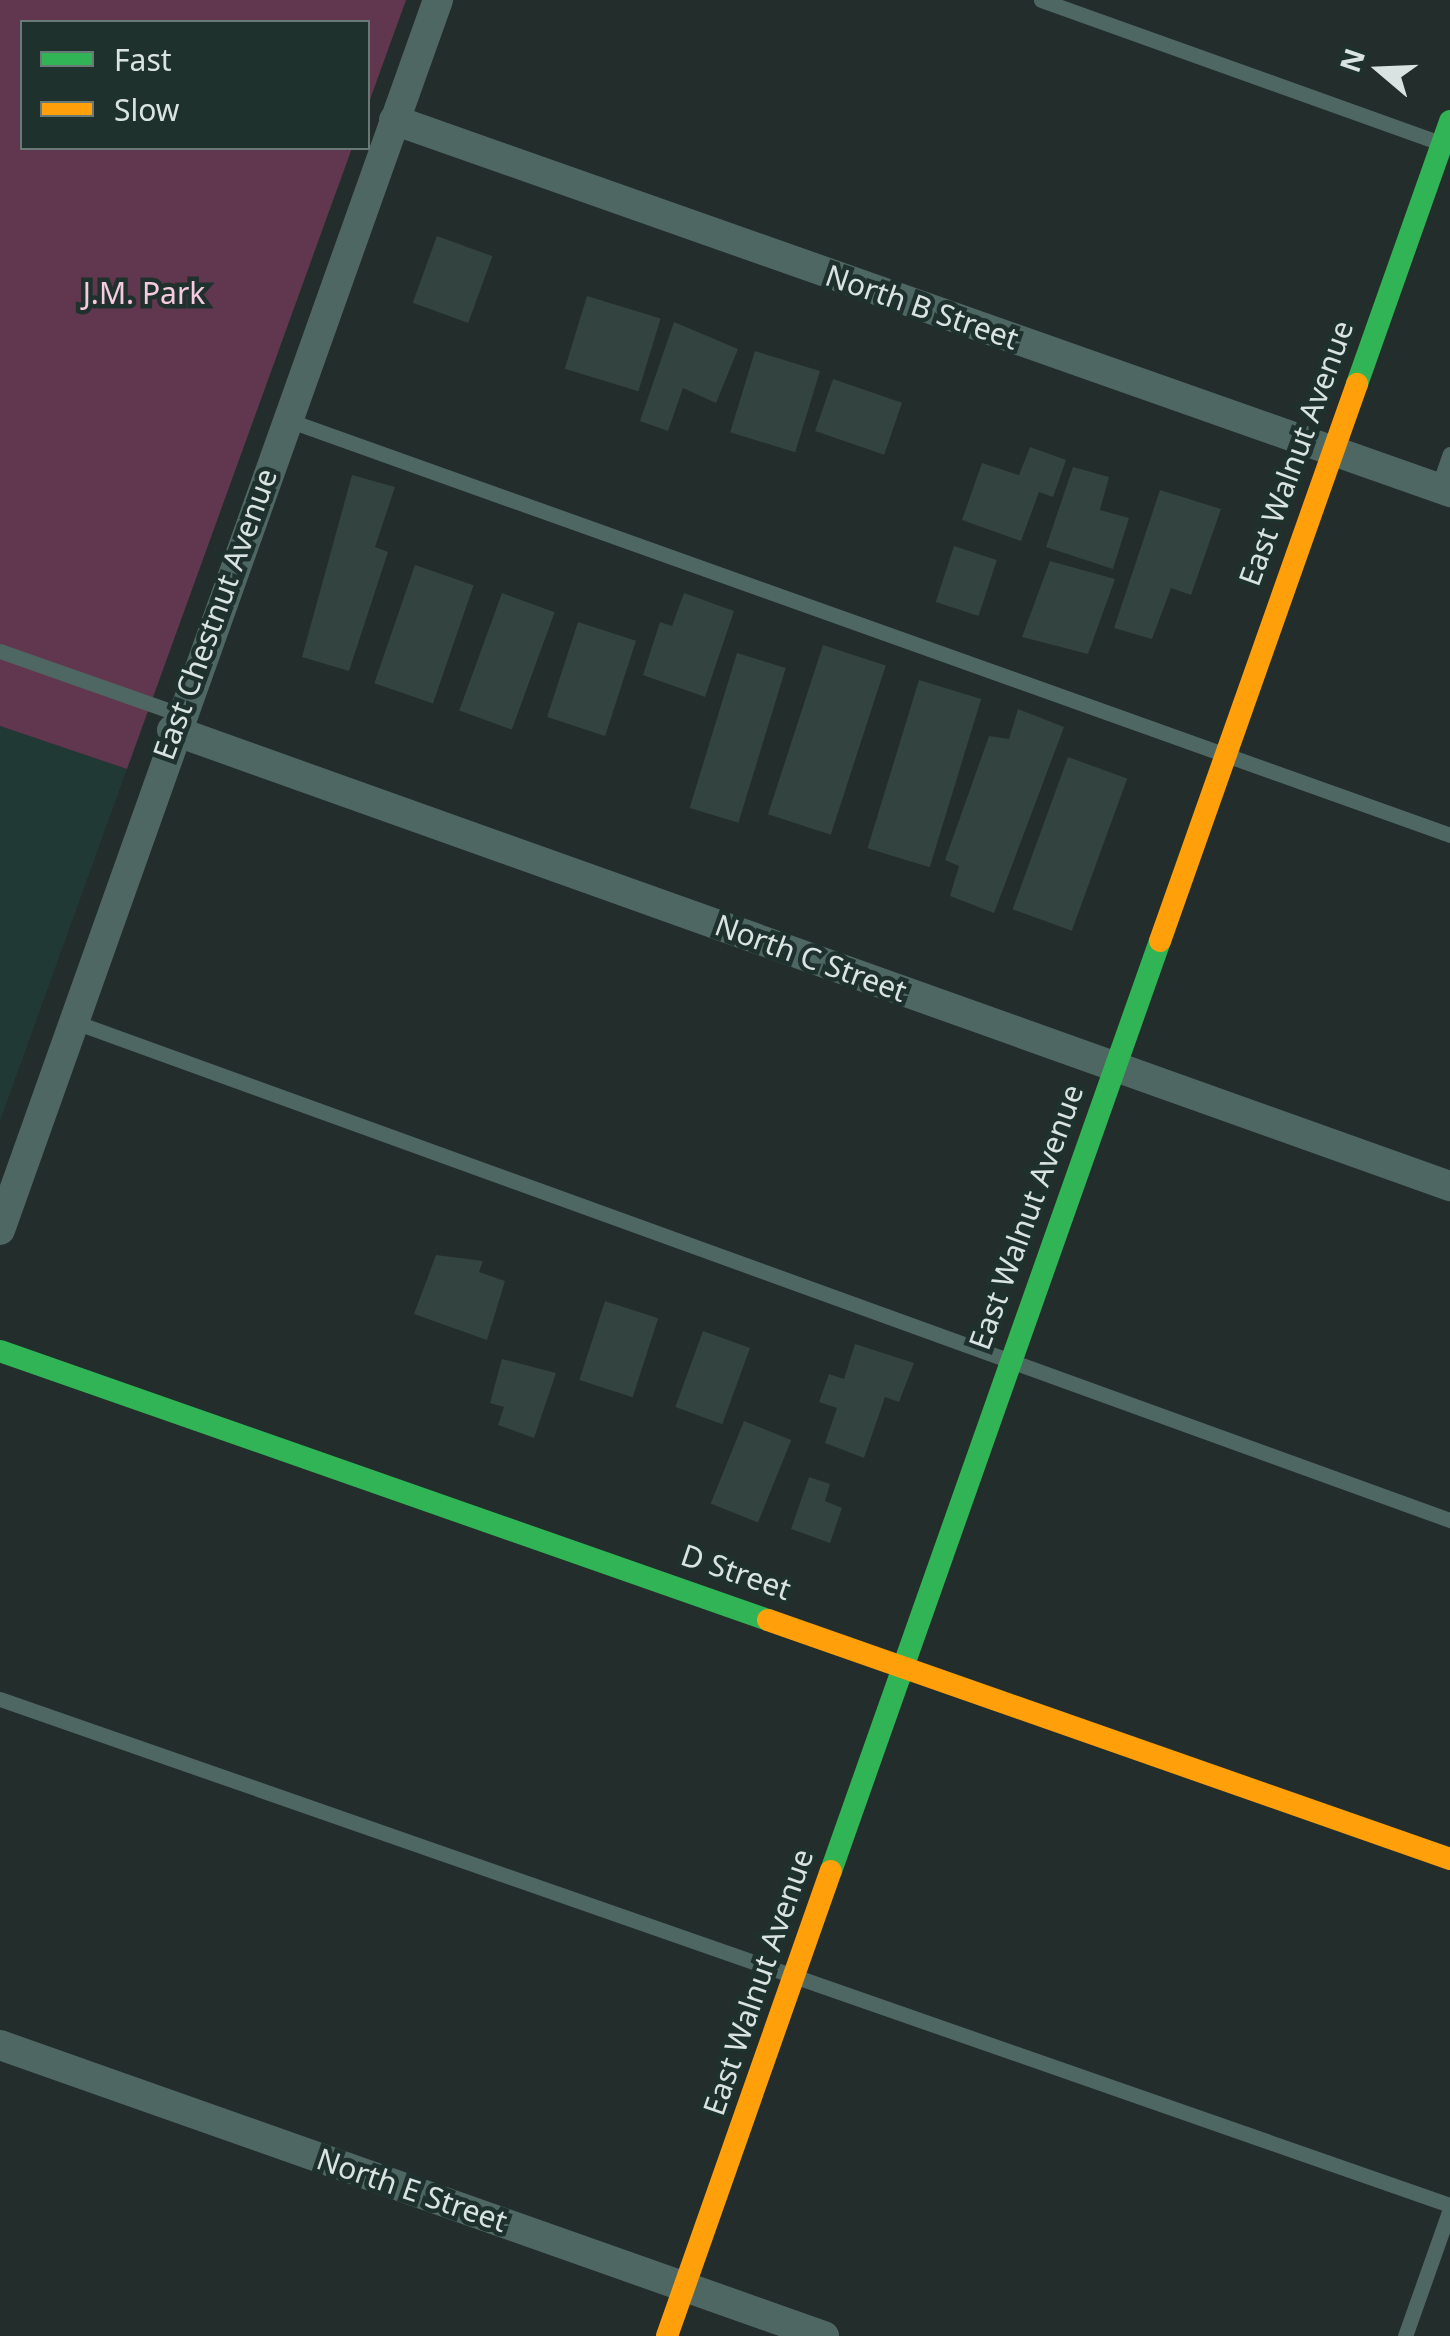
<!DOCTYPE html>
<html>
<head>
<meta charset="utf-8">
<style>
	body { margin:0 }
	#map { position:relative; width:1450px; height:2336px; overflow:hidden; background:#232d2b; font-family:"Noto Sans",sans-serif }
	div>[style] { position:absolute }
	.built>* { inset:0; background:#203934 }
	.green>* { inset:0; background:#60374e }
	.building>* { inset:0; background:#334340; transform-origin:0 0 }
	.lane>* { height:15px; margin:-7.5px; padding:0 7.5px; transform-origin:7.5px; border-radius:7.5px; background:#4f6762 }
	.street>* { height:30px; margin:-15px; padding:0 15px; transform-origin:15px; border-radius:15px; background:#4f6762 }
	.fast>* { height:22px; margin:-11px; padding:0 11px; transform-origin:11px; border-radius:11px; background:#30b455 }
	.slow>* { height:22px; margin:-11px; padding:0 11px; transform-origin:11px; border-radius:11px; background:#ff9f0a }
	span { translate:-50% -50%; white-space:nowrap; text-align:center; line-height:1.15; -webkit-text-stroke:9px #1f312d; paint-order:stroke }
	.park-label { font-size:30px; color:#f6cadf }
	.street-label { font-size:30px; color:#d9e4e2 }
	.legend { position:absolute; left:20px; top:20px; width:350px; height:130px; box-sizing:border-box; background:#1f312d; border:2px solid #697975; margin:0; padding:12px 18px; list-style:none; font-size:30px; color:#d9e4e2 }
	.legend li { display:flex; align-items:center; gap:20px; height:50px }
	.legend b { width:50px; border:2px solid #697975 }
	.north { position:absolute; left:1330px; top:20px; width:100px; height:100px; -webkit-text-stroke:8px #1f312d; paint-order:stroke; rotate:289deg; font-size:28px; font-weight:700; line-height:40px; text-align:center; color:#d9e4e2 }
	.north::after { content:''; display:block; margin:auto; width:35px; height:45px; background:#d9e4e2; clip-path:polygon(50% 0,100% 100%,50% 72%,0 100%) }
</style>
</head>
<body>
<div id="map">
	<div class="built">
		<i style="clip-path:polygon(0 726px,127px 769px,0 1121px)"></i>
	</div>
	<div class="green">
		<i style="clip-path:polygon(0 0,406px 0,368px 105px,368px 22px,22px 22px,22px 148px,352px 148px,127px 769px,0 726px)"></i>
	</div>
	<div class="building">
		<i style="left:437px;top:236px;width:59px;height:71px;rotate:20deg"></i>
		<i style="left:587px;top:296px;width:77px;height:76px;rotate:17deg"></i>
		<i style="clip-path:polygon(674px 322px,738px 349px,716px 403px,683px 388px,668px 431px,640px 421px)"></i>
		<i style="left:755px;top:351px;width:68px;height:85px;rotate:17deg"></i>
		<i style="left:833px;top:379px;width:73px;height:55px;rotate:19deg"></i>
		<i style="clip-path:polygon(1030px 447px,1066px 460px,1053px 497px,1039px 492px,1021px 541px,962px 520px,982px 463px,1019px 475px)"></i>
		<i style="clip-path:polygon(1073px 467px,1109px 477px,1100px 510px,1129px 518px,1113px 569px,1046px 547px)"></i>
		<i style="clip-path:polygon(352px 475px,395px 487px,375px 547px,388px 552px,349px 671px,302px 657px)"></i>
		<i style="clip-path:polygon(1160px 490px,1221px 509px,1191px 595px,1171px 588px,1152px 639px,1114px 628px)"></i>
		<i style="left:954px;top:546px;width:45px;height:59px;rotate:18deg"></i>
		<i style="clip-path:polygon(1050px 561px,1115px 579px,1088px 654px,1022px 637px)"></i>
		<i style="left:415px;top:565px;width:62px;height:125px;rotate:19deg"></i>
		<i style="left:502px;top:593px;width:56px;height:125px;rotate:20deg"></i>
		<i style="clip-path:polygon(684px 593px,734px 611px,705px 697px,643px 675px,660px 622px,672px 626px)"></i>
		<i style="left:578px;top:622px;width:61px;height:100px;rotate:18deg"></i>
		<i style="left:823px;top:645px;width:66px;height:178px;rotate:18deg"></i>
		<i style="left:737px;top:653px;width:51px;height:162px;rotate:17deg"></i>
		<i style="left:919px;top:680px;width:65px;height:176px;rotate:17deg"></i>
		<i style="clip-path:polygon(1018px 709px,1064px 727px,994px 913px,950px 896px,959px 866px,945px 860px,989px 736px,1009px 739px)"></i>
		<i style="left:1068px;top:757px;width:63px;height:162px;rotate:20deg"></i>
		<i style="clip-path:polygon(436px 1255px,483px 1261px,479px 1272px,505px 1281px,487px 1340px,414px 1314px)"></i>
		<i style="left:605px;top:1301px;width:56px;height:83px;rotate:18deg"></i>
		<i style="left:703px;top:1331px;width:50px;height:81px;rotate:20deg"></i>
		<i style="clip-path:polygon(855px 1344px,914px 1363px,899px 1402px,885px 1397px,864px 1458px,825px 1443px,837px 1408px,819px 1402px,829px 1374px,844px 1379px)"></i>
		<i style="clip-path:polygon(502px 1359px,556px 1373px,534px 1438px,498px 1425px,504px 1407px,490px 1403px)"></i>
		<i style="left:744px;top:1421px;width:51px;height:89px;rotate:22deg"></i>
		<i style="clip-path:polygon(809px 1477px,830px 1484px,825px 1501px,842px 1508px,830px 1543px,791px 1529px)"></i>
	</div>
	<div class="lane">
		<i style="left:1041px;top:0;width:422px;rotate:19.7deg"></i>
		<i style="left:285px;top:419px;width:1237px;rotate:19.65deg"></i>
		<i style="left:1438px;top:488px;width:36px;rotate:-71deg"></i>
		<i style="left:0;top:651px;width:190px;rotate:19.4deg"></i>
		<i style="left:72px;top:1021px;width:1466px;rotate:19.91deg"></i>
		<i style="left:0;top:1699px;width:1536px;rotate:19.24deg"></i>
		<i style="left:1405px;top:2336px;width:135px;rotate:-70.5deg"></i>
	</div>
	<div class="street">
		<i style="left:394px;top:120px;width:1120px;rotate:19.41deg"></i>
		<i style="left:172px;top:730px;width:1357px;rotate:19.64deg"></i>
		<i style="left:0;top:1230px;width:1306px;rotate:-70.4deg"></i>
		<i style="left:0;top:2045px;width:874px;rotate:19.45deg"></i>
	</div>
	<div class="fast">
		<i style="left:1357px;top:384px;width:279px;rotate:-70.5deg"></i>
		<i style="left:0;top:1351px;width:814px;rotate:19.3deg"></i>
		<i style="left:831px;top:1871px;width:986px;rotate:-70.52deg"></i>
	</div>
	<div class="slow">
		<i style="left:1160px;top:941px;width:591px;rotate:-70.52deg"></i>
		<i style="left:768px;top:1620px;width:723px;rotate:19.31deg"></i>
		<i style="left:667px;top:2336px;width:493px;rotate:-70.6deg"></i>
	</div>
	<div class="park-label">
		<span style="left:144px;top:293px">J.M. Park</span>
	</div>
	<div class="street-label">
		<span style="left:922px;top:307px;rotate:19deg">North B Street</span>
		<span style="left:1296px;top:453px;rotate:-70deg">East Walnut Avenue</span>
		<span style="left:215px;top:614px;rotate:-70deg">East Chestnut Avenue</span>
		<span style="left:811px;top:958px;rotate:20deg">North C Street</span>
		<span style="left:1026px;top:1217px;rotate:-70deg">East Walnut Avenue</span>
		<span style="left:736px;top:1572px;rotate:19deg">D Street</span>
		<span style="left:758px;top:1982px;rotate:-71deg">East Walnut Avenue</span>
		<span style="left:412px;top:2190px;rotate:19deg">North E Street</span>
	</div>
	<ul class="legend">
	<li><b style="height:12px;background:#30b455"></b>Fast</li>
	<li><b style="height:12px;background:#ff9f0a"></b>Slow</li>
	</ul>
	<div class="north">N</div>
</div>
</body>
</html>
